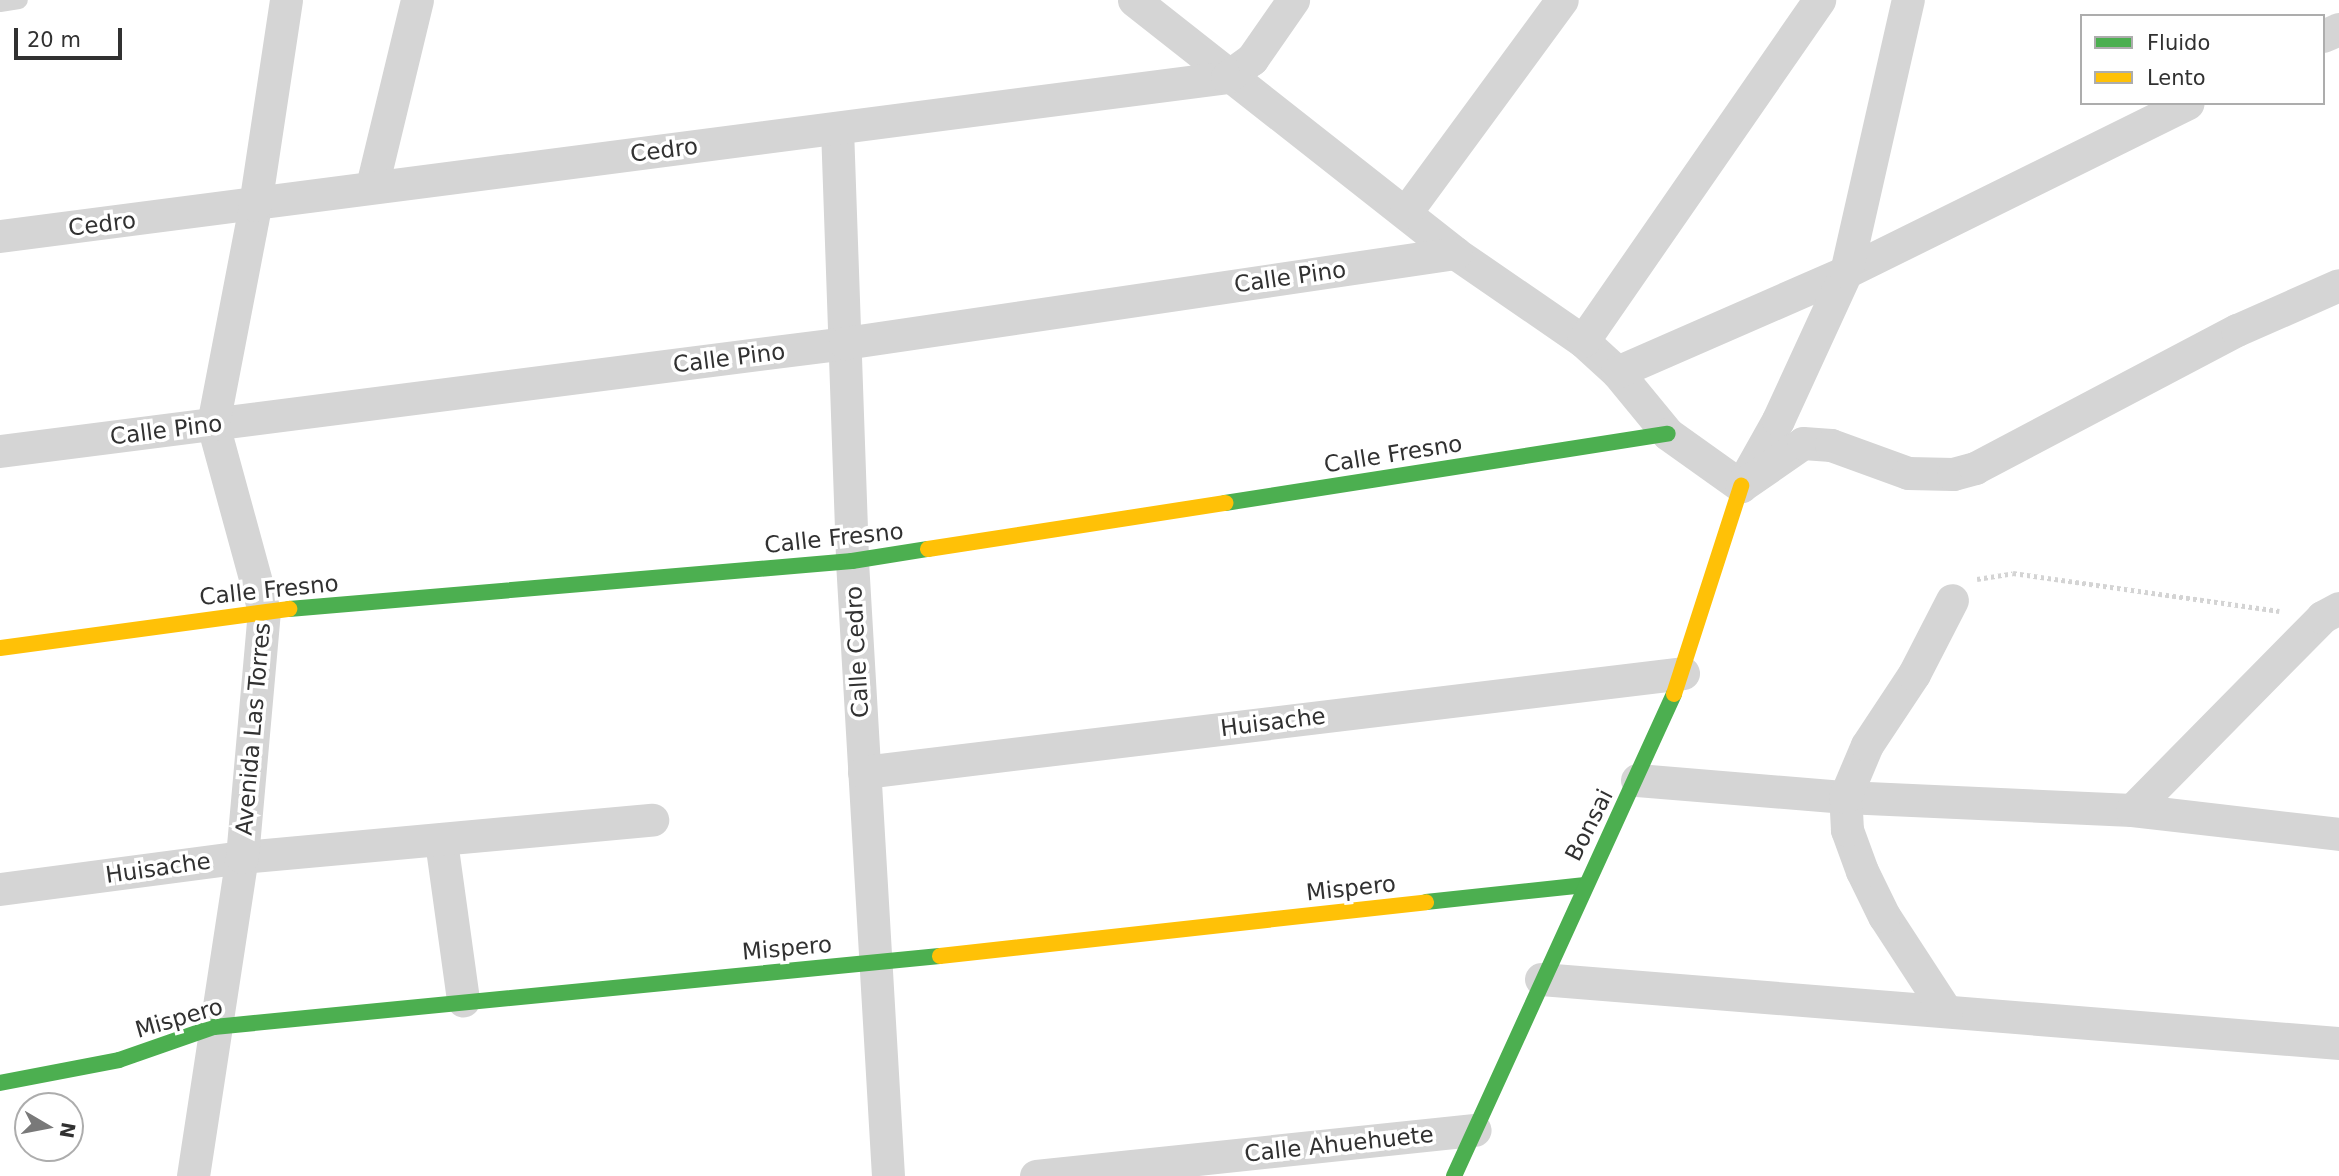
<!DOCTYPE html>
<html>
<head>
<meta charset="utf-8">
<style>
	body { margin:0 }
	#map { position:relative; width:2339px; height:1176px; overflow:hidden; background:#fff; font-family:"DejaVu Sans",sans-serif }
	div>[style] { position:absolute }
	.path>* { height:4.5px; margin-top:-2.25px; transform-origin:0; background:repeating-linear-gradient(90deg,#d4d4d4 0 3.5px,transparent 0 7px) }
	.lane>* { height:18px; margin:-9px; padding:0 9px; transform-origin:9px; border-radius:9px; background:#d5d5d5 }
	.street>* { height:33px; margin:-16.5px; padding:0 16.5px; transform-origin:16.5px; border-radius:16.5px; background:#d5d5d5 }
	.fast>* { height:16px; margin:-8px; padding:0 8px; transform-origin:8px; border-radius:8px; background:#4caf50 }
	.slow>* { height:16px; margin:-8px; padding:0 8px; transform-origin:8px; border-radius:8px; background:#ffc107 }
	span { translate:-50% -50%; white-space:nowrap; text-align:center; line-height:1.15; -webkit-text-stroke:7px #fff; paint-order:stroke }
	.street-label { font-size:23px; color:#313131 }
	.legend { position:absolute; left:2080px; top:14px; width:245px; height:91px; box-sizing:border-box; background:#fff; border:2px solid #adadad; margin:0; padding:9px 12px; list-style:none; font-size:21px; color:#313131 }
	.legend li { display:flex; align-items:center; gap:14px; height:35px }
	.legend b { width:35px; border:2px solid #adadad }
	.north { position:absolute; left:14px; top:1092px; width:70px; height:70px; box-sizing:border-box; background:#fff; border:2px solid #adadad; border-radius:50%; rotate:100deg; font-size:19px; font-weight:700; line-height:28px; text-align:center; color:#313131 }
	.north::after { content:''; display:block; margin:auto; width:24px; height:32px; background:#797979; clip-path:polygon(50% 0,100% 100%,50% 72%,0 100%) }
	.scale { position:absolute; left:14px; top:28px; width:108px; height:32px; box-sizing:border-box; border:4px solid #313131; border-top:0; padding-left:9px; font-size:21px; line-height:24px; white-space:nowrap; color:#313131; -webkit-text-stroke:5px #fff; paint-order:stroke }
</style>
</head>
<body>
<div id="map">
	<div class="path">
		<i style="left:1977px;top:579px;width:36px;rotate:-9deg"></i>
		<i style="left:2013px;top:573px;width:269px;rotate:8.1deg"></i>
	</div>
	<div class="lane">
		<i style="left:0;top:3px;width:19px;rotate:-9deg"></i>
	</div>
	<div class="street">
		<i style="left:1134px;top:0;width:409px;rotate:38.2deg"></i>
		<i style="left:1455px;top:253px;width:155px;rotate:34.5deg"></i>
		<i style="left:1583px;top:341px;width:46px;rotate:42.4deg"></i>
		<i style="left:1617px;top:372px;width:80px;rotate:50.6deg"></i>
		<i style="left:1668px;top:434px;width:90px;rotate:35.5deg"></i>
		<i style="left:2323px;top:36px;width:17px;rotate:-24deg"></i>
		<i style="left:837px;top:128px;width:433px;rotate:88deg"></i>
		<i style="left:852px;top:561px;width:616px;rotate:86.65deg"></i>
		<i style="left:372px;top:186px;width:191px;rotate:-76.4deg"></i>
		<i style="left:1406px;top:212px;width:263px;rotate:-53.7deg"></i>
		<i style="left:0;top:236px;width:1237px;rotate:-7.38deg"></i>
		<i style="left:1227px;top:77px;width:31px;rotate:-36deg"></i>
		<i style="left:1252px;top:59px;width:72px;rotate:-55.2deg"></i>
		<i style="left:1583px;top:341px;width:415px;rotate:-55.3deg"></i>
		<i style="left:1617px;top:372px;width:250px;rotate:-23.6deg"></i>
		<i style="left:1846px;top:272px;width:381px;rotate:-26.3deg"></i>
		<i style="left:0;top:451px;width:852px;rotate:-7.28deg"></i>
		<i style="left:845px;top:343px;width:617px;rotate:-8.39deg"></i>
		<i style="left:1746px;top:477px;width:65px;rotate:-60.7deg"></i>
		<i style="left:1778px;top:420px;width:163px;rotate:-65.3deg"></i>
		<i style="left:1846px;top:272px;width:279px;rotate:-77.2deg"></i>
		<i style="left:1741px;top:486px;width:75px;rotate:-34.7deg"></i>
		<i style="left:1803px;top:443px;width:28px;rotate:4deg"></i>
		<i style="left:1831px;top:445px;width:82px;rotate:20deg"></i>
		<i style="left:1908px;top:473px;width:45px;rotate:1.3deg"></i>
		<i style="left:1953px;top:474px;width:23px;rotate:-15deg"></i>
		<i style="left:1975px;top:468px;width:296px;rotate:-27.8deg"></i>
		<i style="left:2237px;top:330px;width:111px;rotate:-23.8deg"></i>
		<i style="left:864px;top:772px;width:825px;rotate:-6.89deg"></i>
		<i style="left:1637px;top:780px;width:209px;rotate:4.7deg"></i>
		<i style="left:1845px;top:797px;width:287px;rotate:2.6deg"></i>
		<i style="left:2132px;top:810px;width:208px;rotate:6.6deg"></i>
		<i style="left:2132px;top:810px;width:271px;rotate:-45.4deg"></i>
		<i style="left:2322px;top:617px;width:19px;rotate:-28deg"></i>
		<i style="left:441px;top:841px;width:161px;rotate:82.1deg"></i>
		<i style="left:0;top:889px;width:244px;rotate:-7.5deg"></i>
		<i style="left:242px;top:857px;width:412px;rotate:-5.2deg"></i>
		<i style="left:1541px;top:979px;width:801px;rotate:4.59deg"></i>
		<i style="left:1946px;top:1011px;width:113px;rotate:-123.1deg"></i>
		<i style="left:1884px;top:916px;width:50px;rotate:-116.1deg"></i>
		<i style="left:1862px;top:871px;width:44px;rotate:-110.1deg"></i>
		<i style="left:1847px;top:830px;width:33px;rotate:-93deg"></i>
		<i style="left:1845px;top:797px;width:56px;rotate:-67.1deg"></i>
		<i style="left:1867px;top:745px;width:85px;rotate:-56.5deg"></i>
		<i style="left:1914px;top:674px;width:83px;rotate:-62.8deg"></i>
		<i style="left:193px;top:1176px;width:323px;rotate:-81.3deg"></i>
		<i style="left:242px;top:857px;width:247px;rotate:-84.9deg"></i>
		<i style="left:264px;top:611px;width:194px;rotate:-105.3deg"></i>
		<i style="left:213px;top:424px;width:223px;rotate:-79.1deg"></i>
		<i style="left:255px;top:205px;width:207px;rotate:-81.4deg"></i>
		<i style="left:1036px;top:1176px;width:441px;rotate:-6deg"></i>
	</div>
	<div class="fast">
		<i style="left:1225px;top:503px;width:448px;rotate:-8.9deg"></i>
		<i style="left:289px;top:609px;width:565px;rotate:-4.87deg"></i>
		<i style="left:852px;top:561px;width:77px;rotate:-9deg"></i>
		<i style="left:1426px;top:902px;width:160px;rotate:-6.1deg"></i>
		<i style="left:0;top:1083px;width:121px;rotate:-10.9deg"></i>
		<i style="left:119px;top:1060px;width:101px;rotate:-19.2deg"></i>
		<i style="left:214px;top:1027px;width:729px;rotate:-5.59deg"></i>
		<i style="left:1454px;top:1176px;width:530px;rotate:-65.47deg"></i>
	</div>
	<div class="slow">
		<i style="left:928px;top:549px;width:301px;rotate:-8.8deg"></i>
		<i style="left:0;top:648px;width:292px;rotate:-7.7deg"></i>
		<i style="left:1674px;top:694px;width:219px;rotate:-72.1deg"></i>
		<i style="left:940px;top:956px;width:489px;rotate:-6.3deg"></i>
	</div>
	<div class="street-label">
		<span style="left:664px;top:150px;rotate:-7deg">Cedro</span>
		<span style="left:102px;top:224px;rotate:-7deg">Cedro</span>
		<span style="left:1290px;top:277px;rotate:-8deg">Calle Pino</span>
		<span style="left:729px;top:358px;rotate:-7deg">Calle Pino</span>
		<span style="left:166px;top:430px;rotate:-7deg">Calle Pino</span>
		<span style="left:1393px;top:454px;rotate:-9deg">Calle Fresno</span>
		<span style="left:834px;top:538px;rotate:-6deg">Calle Fresno</span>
		<span style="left:269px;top:590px;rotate:-6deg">Calle Fresno</span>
		<span style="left:857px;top:652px;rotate:-93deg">Calle Cedro</span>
		<span style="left:1273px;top:722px;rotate:-7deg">Huisache</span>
		<span style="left:253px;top:729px;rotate:-85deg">Avenida Las Torres</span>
		<span style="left:1589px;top:825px;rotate:-63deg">Bonsai</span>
		<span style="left:158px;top:868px;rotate:-8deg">Huisache</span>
		<span style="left:1351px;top:888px;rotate:-6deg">Mispero</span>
		<span style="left:787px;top:948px;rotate:-5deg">Mispero</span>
		<span style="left:179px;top:1018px;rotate:-16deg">Mispero</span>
		<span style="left:1339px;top:1144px;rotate:-6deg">Calle Ahuehuete</span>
	</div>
	<ul class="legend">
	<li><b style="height:9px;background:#4caf50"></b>Fluido</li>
	<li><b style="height:9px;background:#ffc107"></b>Lento</li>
	</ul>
	<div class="north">N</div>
	<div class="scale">20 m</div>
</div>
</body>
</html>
